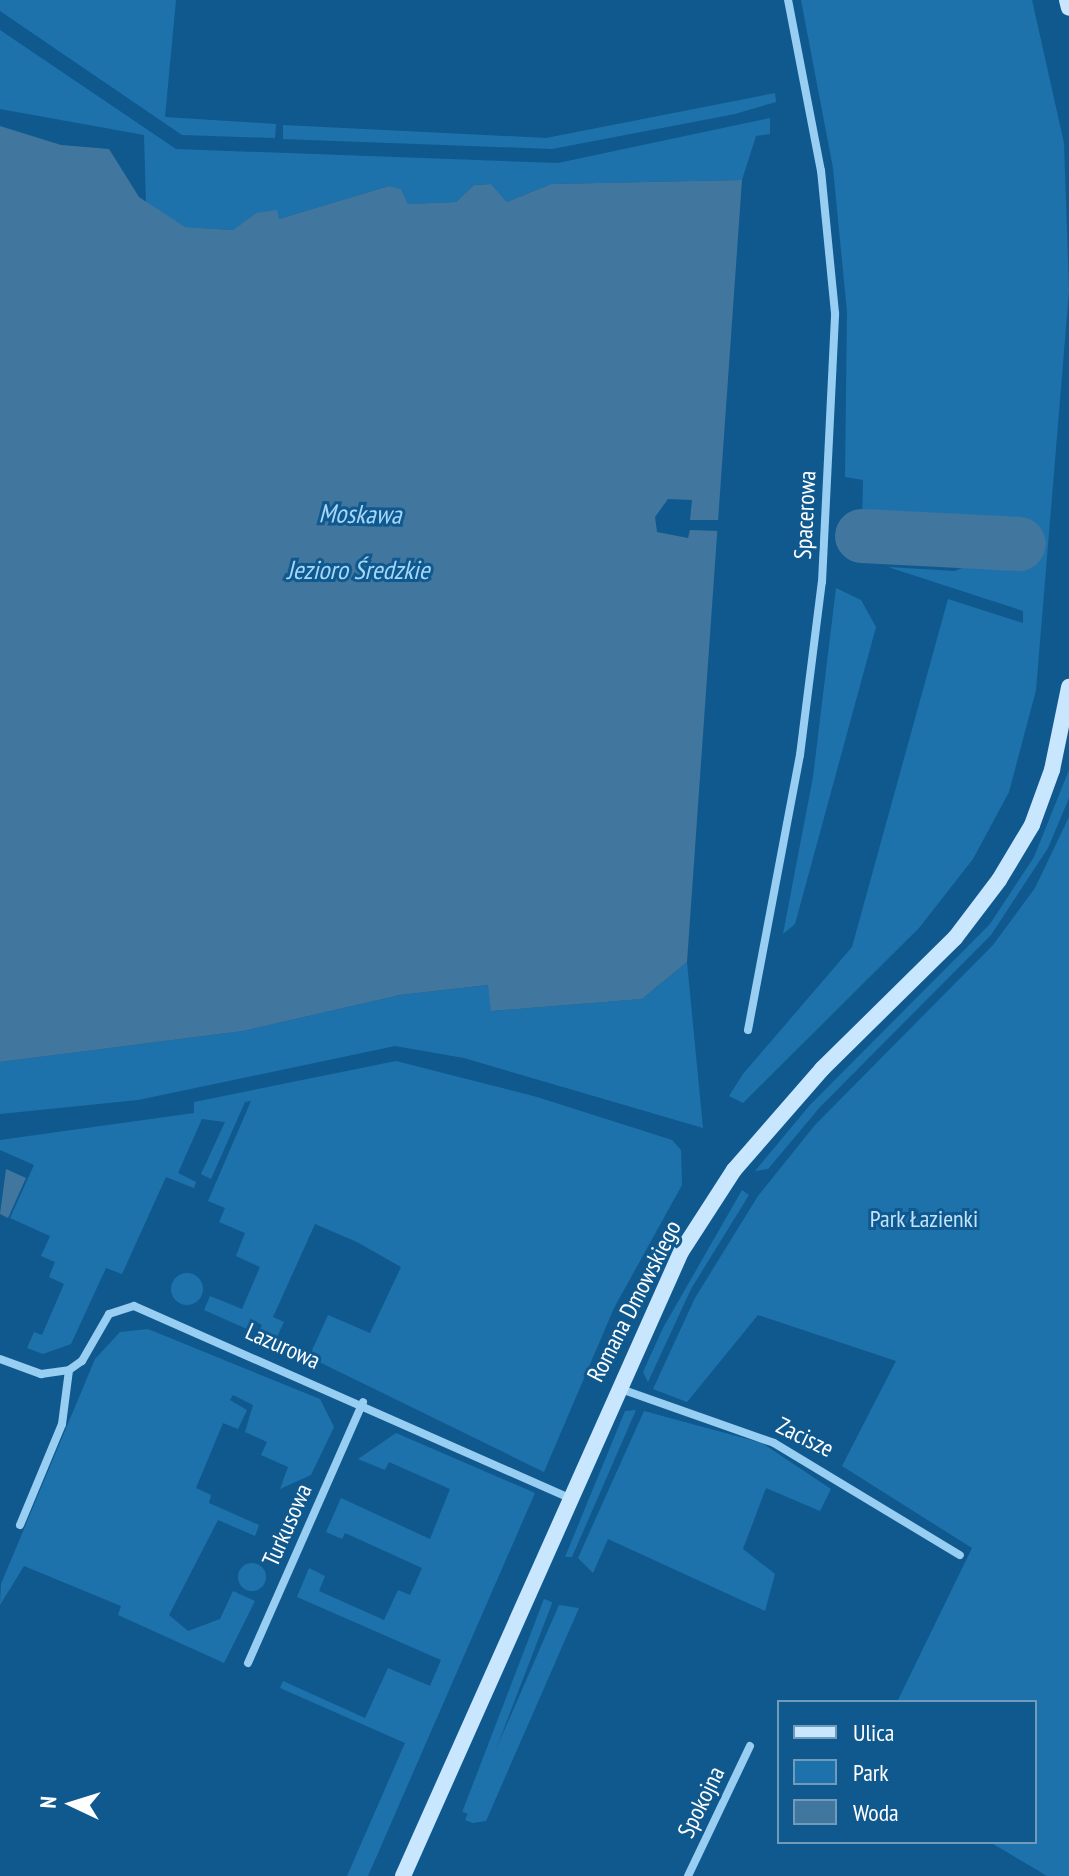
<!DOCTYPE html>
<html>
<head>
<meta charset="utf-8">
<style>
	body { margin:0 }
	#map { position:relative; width:1069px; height:1876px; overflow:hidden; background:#10598e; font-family:"PT Sans Narrow",sans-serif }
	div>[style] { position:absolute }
	.green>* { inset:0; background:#1e72ac; transform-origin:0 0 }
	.round { border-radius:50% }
	.water>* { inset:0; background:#41769e }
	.pier>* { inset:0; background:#10598e }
	.river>* { height:54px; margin:-27px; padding:0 27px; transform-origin:27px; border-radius:27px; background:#41769e }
	.street>* { height:8px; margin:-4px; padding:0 4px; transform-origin:4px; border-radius:4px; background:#99cef3 }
	.secondary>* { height:16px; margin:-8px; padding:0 8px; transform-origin:8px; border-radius:8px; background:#c8e6fd }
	span { translate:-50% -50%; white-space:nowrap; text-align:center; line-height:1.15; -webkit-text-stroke:6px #10598e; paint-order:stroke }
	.street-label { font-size:24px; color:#fff }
	.park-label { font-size:24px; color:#c0e4fd }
	.water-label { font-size:26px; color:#a4d7fa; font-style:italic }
	.legend { position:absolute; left:777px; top:1700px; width:260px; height:144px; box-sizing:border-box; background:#10598e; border:2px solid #709bbb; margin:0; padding:10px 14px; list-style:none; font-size:24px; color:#fff }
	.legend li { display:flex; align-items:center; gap:16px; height:40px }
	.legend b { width:40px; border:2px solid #709bbb }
	.north { position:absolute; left:32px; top:1764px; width:80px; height:80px; -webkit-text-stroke:6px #10598e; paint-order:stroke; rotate:274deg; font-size:22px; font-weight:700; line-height:32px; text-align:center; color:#fff }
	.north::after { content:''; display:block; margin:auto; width:28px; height:36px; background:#fff; clip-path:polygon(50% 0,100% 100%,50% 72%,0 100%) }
</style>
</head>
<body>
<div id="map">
	<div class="green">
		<i style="clip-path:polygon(0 0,176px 0,165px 117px,276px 124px,275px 138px,182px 135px,0 11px)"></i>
		<i style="clip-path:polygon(801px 0,1032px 0,1064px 143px,1069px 291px,1036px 690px,1009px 792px,973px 859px,919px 928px,743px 1103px,729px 1096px,743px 1074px,852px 947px,948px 599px,1023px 623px,1023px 611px,888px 567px,955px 571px,985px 558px,1010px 559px,1018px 552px,1015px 536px,880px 520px,862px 526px,863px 480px,845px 477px,847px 312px,833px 168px)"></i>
		<i style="clip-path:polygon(0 30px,176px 149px,558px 163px,770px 118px,770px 134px,756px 136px,742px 180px,551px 184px,507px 202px,491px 184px,474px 185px,456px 202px,408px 204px,401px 189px,389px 186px,279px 219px,256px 213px,233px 230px,185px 227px,146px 204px,144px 135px,0 109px)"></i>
		<i style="clip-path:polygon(775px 93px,776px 102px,735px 114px,552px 149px,283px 139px,283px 125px,546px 138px)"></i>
		<i style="clip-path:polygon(836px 588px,861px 600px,876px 627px,795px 924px,783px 934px,813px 777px)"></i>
		<i style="clip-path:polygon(1069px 770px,1069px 798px,1048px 848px,991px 935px,820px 1107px,768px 1169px,755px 1171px,810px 1105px,990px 924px,1034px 857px)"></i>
		<i style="clip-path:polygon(1069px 817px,1069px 1876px,1047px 1876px,990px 1842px,1035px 1842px,1035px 1702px,897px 1702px,972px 1548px,842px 1466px,896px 1361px,758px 1315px,687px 1402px,653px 1389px,695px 1298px,758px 1196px,815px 1125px,993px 945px,1035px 888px)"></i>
		<i style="clip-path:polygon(687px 962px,703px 1128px,464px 1058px,395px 1046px,138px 1100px,0 1114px,0 1062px,243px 1031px,400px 995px,489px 985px,492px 1011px,642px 999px)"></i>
		<i style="clip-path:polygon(396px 1061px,537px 1097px,672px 1140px,681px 1150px,682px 1185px,614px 1308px,544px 1472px,309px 1357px,328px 1315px,370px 1333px,401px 1267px,357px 1242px,315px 1224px,273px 1317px,284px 1322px,275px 1341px,258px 1334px,262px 1325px,252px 1320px,247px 1329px,204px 1310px,210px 1296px,242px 1309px,260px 1267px,236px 1256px,245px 1233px,219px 1222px,225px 1208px,208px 1201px,251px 1101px,245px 1102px,211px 1179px,201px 1174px,225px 1122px,202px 1119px,178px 1173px,196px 1182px,194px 1188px,166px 1177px,122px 1274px,106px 1268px,71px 1344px,43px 1354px,27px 1348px,34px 1332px,42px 1335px,64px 1284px,49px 1277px,55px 1262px,41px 1256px,50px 1236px,10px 1218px,34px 1165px,0 1150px,0 1140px,194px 1113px,194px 1102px)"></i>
		<i style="clip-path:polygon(742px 1190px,749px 1195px,691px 1289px,648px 1382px,643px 1372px,663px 1328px)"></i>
		<i class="round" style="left:171px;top:1273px;width:32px;height:32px"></i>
		<i style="clip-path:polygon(148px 1329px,320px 1399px,334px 1427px,311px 1475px,280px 1489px,288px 1467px,261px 1455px,267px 1442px,245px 1432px,253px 1405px,233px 1395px,230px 1400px,247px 1410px,238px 1429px,223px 1423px,196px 1488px,211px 1495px,209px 1503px,259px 1525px,255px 1536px,218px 1520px,169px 1615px,188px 1631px,220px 1619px,233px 1591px,255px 1601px,224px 1663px,118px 1615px,121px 1606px,24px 1566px,0 1605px,1px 1584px,95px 1359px,120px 1332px)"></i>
		<i style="clip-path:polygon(636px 1410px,572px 1557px,565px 1557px,625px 1411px)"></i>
		<i style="clip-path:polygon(644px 1411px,762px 1443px,831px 1489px,820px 1511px,766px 1488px,743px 1549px,775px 1574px,765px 1611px,608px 1539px,593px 1573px,578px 1558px)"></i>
		<i style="clip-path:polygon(396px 1433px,535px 1493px,368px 1876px,347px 1876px,405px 1743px,280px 1688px,283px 1681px,365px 1718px,388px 1668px,430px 1686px,441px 1660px,297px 1597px,309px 1568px,325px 1576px,319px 1591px,384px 1620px,398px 1590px,410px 1595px,422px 1568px,345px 1533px,342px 1539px,326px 1532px,341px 1498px,430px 1539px,450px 1489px,389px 1462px,385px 1470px,358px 1459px)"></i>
		<i class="round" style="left:238px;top:1563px;width:28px;height:28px"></i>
		<i style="left:544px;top:1599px;width:9px;height:228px;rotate:21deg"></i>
		<i style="clip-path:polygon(559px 1605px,579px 1608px,486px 1821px,473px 1823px,465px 1820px)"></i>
	</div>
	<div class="water">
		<i style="clip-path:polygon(0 126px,61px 145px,109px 149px,139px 197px,185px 227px,233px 230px,256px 213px,277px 210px,279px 219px,389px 186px,401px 189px,408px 204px,456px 202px,474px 185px,491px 184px,507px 202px,551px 184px,742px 180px,687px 962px,642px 999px,491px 1011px,488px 985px,400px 995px,243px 1031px,0 1062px)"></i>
		<i style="clip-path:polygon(879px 520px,963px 525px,1010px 537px,1009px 550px,875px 552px,860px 546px,862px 526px)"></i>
		<i style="clip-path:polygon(6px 1169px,26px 1178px,8px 1218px,0 1214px)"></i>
	</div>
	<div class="pier">
		<i style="clip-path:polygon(668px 499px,692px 500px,690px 520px,720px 520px,719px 531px,690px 530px,688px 538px,657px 532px,655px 517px)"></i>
	</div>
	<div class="river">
		<i style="left:862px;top:536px;width:157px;rotate:2.9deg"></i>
	</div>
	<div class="street">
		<i style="left:748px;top:1030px;width:280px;rotate:-79.3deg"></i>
		<i style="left:800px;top:755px;width:174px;rotate:-82.8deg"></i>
		<i style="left:822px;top:582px;width:269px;rotate:-87.2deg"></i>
		<i style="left:835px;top:313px;width:143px;rotate:-95.6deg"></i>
		<i style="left:821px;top:171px;width:174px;rotate:-100.9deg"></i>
		<i style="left:0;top:1359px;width:44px;rotate:20.1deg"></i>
		<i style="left:41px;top:1374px;width:28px;rotate:-8deg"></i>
		<i style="left:69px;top:1370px;width:16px;rotate:-35deg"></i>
		<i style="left:82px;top:1361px;width:54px;rotate:-60.1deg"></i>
		<i style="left:109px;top:1314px;width:26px;rotate:-18deg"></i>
		<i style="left:134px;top:1306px;width:475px;rotate:23.8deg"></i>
		<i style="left:618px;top:1388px;width:165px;rotate:19.4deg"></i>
		<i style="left:774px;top:1443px;width:217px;rotate:31.1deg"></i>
		<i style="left:20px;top:1525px;width:109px;rotate:-67.4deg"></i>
		<i style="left:62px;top:1424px;width:54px;rotate:-82.6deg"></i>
		<i style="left:248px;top:1663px;width:285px;rotate:-66.2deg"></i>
		<i style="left:688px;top:1876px;width:144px;rotate:-64.5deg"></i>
	</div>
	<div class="secondary">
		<i style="left:1067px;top:0;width:8px;rotate:76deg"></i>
		<i style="left:403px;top:1876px;width:683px;rotate:-65.99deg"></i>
		<i style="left:681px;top:1252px;width:98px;rotate:-57.1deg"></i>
		<i style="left:734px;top:1170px;width:134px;rotate:-48.9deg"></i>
		<i style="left:822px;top:1069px;width:187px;rotate:-44.6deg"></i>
		<i style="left:955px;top:938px;width:73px;rotate:-52.8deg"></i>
		<i style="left:999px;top:880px;width:64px;rotate:-59deg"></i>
		<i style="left:1032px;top:825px;width:59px;rotate:-70deg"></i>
		<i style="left:1052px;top:770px;width:85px;rotate:-78.4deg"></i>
	</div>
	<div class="street-label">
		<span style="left:805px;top:515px;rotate:-87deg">Spacerowa</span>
		<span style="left:634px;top:1301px;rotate:-63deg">Romana Dmowskiego</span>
		<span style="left:283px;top:1346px;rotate:24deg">Lazurowa</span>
		<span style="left:805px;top:1437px;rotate:26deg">Zacisze</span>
		<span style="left:287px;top:1525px;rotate:-66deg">Turkusowa</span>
		<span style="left:701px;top:1802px;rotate:-64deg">Spokojna</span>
	</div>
	<div class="park-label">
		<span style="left:924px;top:1219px">Park Łazienki</span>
	</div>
	<div class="water-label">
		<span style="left:360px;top:514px;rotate:1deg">Moskawa</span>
		<span style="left:358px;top:570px">Jezioro Średzkie</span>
	</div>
	<ul class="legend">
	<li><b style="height:10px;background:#c8e6fd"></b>Ulica</li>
	<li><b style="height:22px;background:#1e72ac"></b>Park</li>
	<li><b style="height:22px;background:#41769e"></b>Woda</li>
	</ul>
	<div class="north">N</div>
</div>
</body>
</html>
